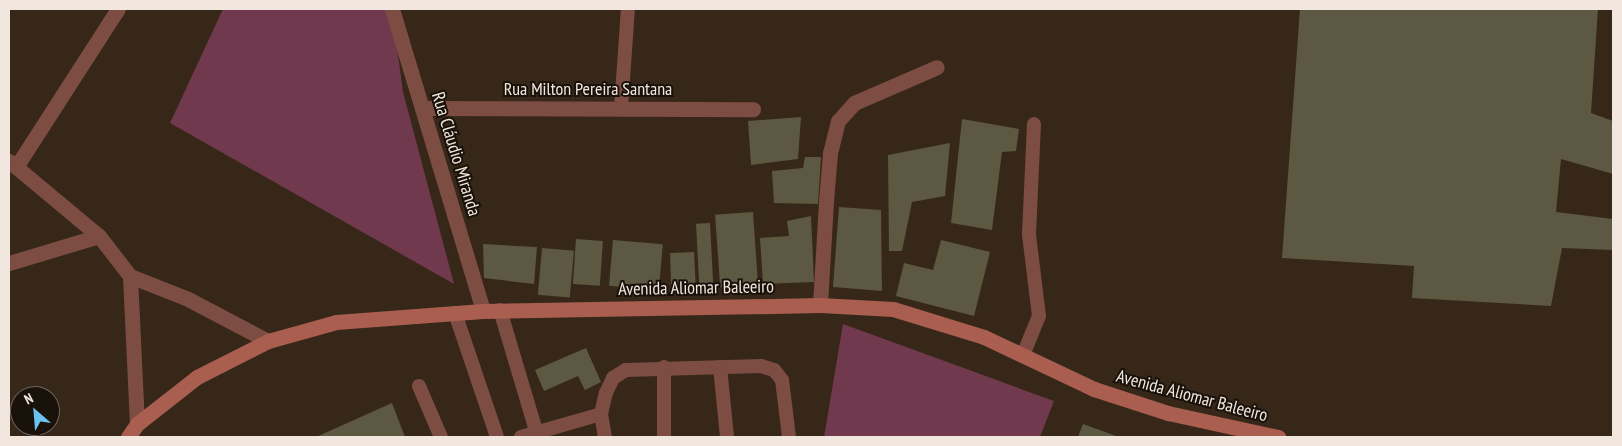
<!DOCTYPE html>
<html>
<head>
<meta charset="utf-8">
<style>
	body { margin:0 }
	#map { position:relative; width:1622px; height:446px; overflow:hidden; background:#372718; font-family:"PT Sans Narrow",sans-serif }
	div>[style] { position:absolute }
	.green>* { inset:0; background:#70394d }
	.building>* { inset:0; background:#5c5842; transform-origin:0 0 }
	.lane>* { height:14px; margin:-7px; padding:0 7px; transform-origin:7px; border-radius:7px; background:#7d4d44 }
	.street>* { height:15px; margin:-7.5px; padding:0 7.5px; transform-origin:7.5px; border-radius:7.5px; background:#7d4d44 }
	.secondary>* { height:15px; margin:-7.5px; padding:0 7.5px; transform-origin:7.5px; border-radius:7.5px; background:#a95e50 }
	span { translate:-50% -50%; white-space:nowrap; text-align:center; line-height:1.15; -webkit-text-stroke:4px #19120b; paint-order:stroke }
	.street-label { font-size:18px; color:#f2e7de }
	.frame { position:absolute; inset:0; border:10px solid #f2e7de; pointer-events:none }
	.north { position:absolute; left:10px; top:386px; width:50px; height:50px; box-sizing:border-box; background:#19120b; border:1px solid #70675f; border-radius:50%; rotate:333deg; font-size:14px; font-weight:700; line-height:20px; text-align:center; color:#f2e7de }
	.north::after { content:''; display:block; margin:auto; width:18px; height:22px; background:#6ac3f1; clip-path:polygon(50% 0,100% 100%,50% 72%,0 100%) }
</style>
</head>
<body>
<div id="map">
	<div class="green">
		<i style="clip-path:polygon(223px 9px,392px 9px,403px 92px,454px 284px,170px 123px)"></i>
		<i style="clip-path:polygon(843px 324px,1054px 401px,1040px 437px,824px 437px)"></i>
	</div>
	<div class="building">
		<i style="clip-path:polygon(1300px 9px,1598px 9px,1591px 113px,1613px 121px,1613px 174px,1561px 159px,1556px 212px,1613px 219px,1613px 250px,1562px 248px,1551px 306px,1412px 298px,1414px 266px,1282px 258px)"></i>
		<i style="clip-path:polygon(801px 117px,798px 159px,751px 165px,748px 121px)"></i>
		<i style="clip-path:polygon(962px 119px,1019px 129px,1016px 151px,1002px 152px,992px 230px,951px 223px)"></i>
		<i style="clip-path:polygon(950px 143px,945px 196px,912px 202px,902px 251px,889px 251px,888px 155px)"></i>
		<i style="clip-path:polygon(805px 157px,821px 157px,818px 204px,774px 203px,772px 171px,803px 168px)"></i>
		<i style="clip-path:polygon(839px 207px,881px 210px,882px 291px,833px 287px)"></i>
		<i style="left:753px;top:212px;width:73px;height:38px;rotate:86deg"></i>
		<i style="clip-path:polygon(811px 216px,814px 282px,763px 284px,760px 238px,789px 236px,787px 221px)"></i>
		<i style="left:710px;top:223px;width:66px;height:14px;rotate:87deg"></i>
		<i style="left:576px;top:239px;width:27px;height:45px;rotate:4deg"></i>
		<i style="left:613px;top:240px;width:50px;height:46px;rotate:5deg"></i>
		<i style="clip-path:polygon(941px 240px,990px 252px,974px 316px,896px 296px,904px 263px,933px 270px)"></i>
		<i style="clip-path:polygon(483px 244px,537px 247px,534px 284px,484px 278px)"></i>
		<i style="left:542px;top:248px;width:32px;height:47px;rotate:5deg"></i>
		<i style="clip-path:polygon(694px 252px,696px 292px,671px 285px,670px 253px)"></i>
		<i style="clip-path:polygon(586px 348px,601px 382px,585px 390px,578px 376px,544px 391px,535px 370px)"></i>
		<i style="clip-path:polygon(392px 403px,405px 437px,316px 437px)"></i>
		<i style="clip-path:polygon(1083px 424px,1119px 437px,1078px 437px)"></i>
	</div>
	<div class="lane">
		<i style="left:621px;top:108px;width:99px;rotate:-86deg"></i>
		<i style="left:500px;top:310px;width:126px;rotate:73.4deg"></i>
		<i style="left:455px;top:313px;width:131px;rotate:71.3deg"></i>
		<i style="left:1023px;top:355px;width:42px;rotate:-67.7deg"></i>
		<i style="left:1039px;top:316px;width:83px;rotate:-97deg"></i>
		<i style="left:1029px;top:234px;width:110px;rotate:-87.4deg"></i>
		<i style="left:664px;top:367px;width:70px;rotate:90deg"></i>
		<i style="left:720px;top:367px;width:70px;rotate:84.3deg"></i>
		<i style="left:419px;top:386px;width:56px;rotate:66.7deg"></i>
		<i style="left:521px;top:437px;width:83px;rotate:-16deg"></i>
		<i style="left:605px;top:437px;width:23px;rotate:-100deg"></i>
		<i style="left:601px;top:414px;width:22px;rotate:-77deg"></i>
		<i style="left:606px;top:393px;width:17px;rotate:-65deg"></i>
		<i style="left:613px;top:378px;width:15px;rotate:-32deg"></i>
		<i style="left:626px;top:370px;width:135px;rotate:-1.7deg"></i>
		<i style="left:761px;top:366px;width:14px;rotate:17deg"></i>
		<i style="left:774px;top:370px;width:13px;rotate:51deg"></i>
		<i style="left:782px;top:380px;width:57px;rotate:83deg"></i>
	</div>
	<div class="street">
		<i style="left:392px;top:9px;width:315px;rotate:73.2deg"></i>
		<i style="left:422px;top:108px;width:331px;rotate:0.2deg"></i>
		<i style="left:9px;top:161px;width:117px;rotate:39.8deg"></i>
		<i style="left:99px;top:236px;width:51px;rotate:52.2deg"></i>
		<i style="left:130px;top:276px;width:62px;rotate:21.6deg"></i>
		<i style="left:188px;top:299px;width:90px;rotate:27.7deg"></i>
		<i style="left:16px;top:167px;width:188px;rotate:-57.2deg"></i>
		<i style="left:9px;top:263px;width:94px;rotate:-16.7deg"></i>
		<i style="left:130px;top:276px;width:148px;rotate:87.3deg"></i>
		<i style="left:820px;top:305px;width:104px;rotate:-86.7deg"></i>
		<i style="left:826px;top:201px;width:48px;rotate:-85.2deg"></i>
		<i style="left:830px;top:153px;width:33px;rotate:-76deg"></i>
		<i style="left:838px;top:121px;width:24px;rotate:-48deg"></i>
		<i style="left:854px;top:103px;width:90px;rotate:-23.4deg"></i>
	</div>
	<div class="secondary">
		<i style="left:128px;top:437px;width:16px;rotate:-55deg"></i>
		<i style="left:137px;top:424px;width:76px;rotate:-38.1deg"></i>
		<i style="left:197px;top:377px;width:80px;rotate:-26.9deg"></i>
		<i style="left:268px;top:341px;width:71px;rotate:-15.6deg"></i>
		<i style="left:336px;top:322px;width:147px;rotate:-4.3deg"></i>
		<i style="left:483px;top:311px;width:337px;rotate:-1deg"></i>
		<i style="left:820px;top:305px;width:73px;rotate:3.1deg"></i>
		<i style="left:893px;top:309px;width:95px;rotate:17.1deg"></i>
		<i style="left:984px;top:337px;width:122px;rotate:25.3deg"></i>
		<i style="left:1094px;top:389px;width:78px;rotate:18deg"></i>
		<i style="left:1168px;top:413px;width:113px;rotate:12.3deg"></i>
	</div>
	<div class="street-label">
		<span style="left:588px;top:89px">Rua Milton Pereira Santana</span>
		<span style="left:456px;top:154px;rotate:73deg">Rua Cláudio Miranda</span>
		<span style="left:696px;top:288px;rotate:-1deg">Avenida Aliomar Baleeiro</span>
		<span style="left:1192px;top:396px;rotate:15deg">Avenida Aliomar Baleeiro</span>
	</div>
	<div class="frame"></div>
	<div class="north">N</div>
</div>
</body>
</html>
